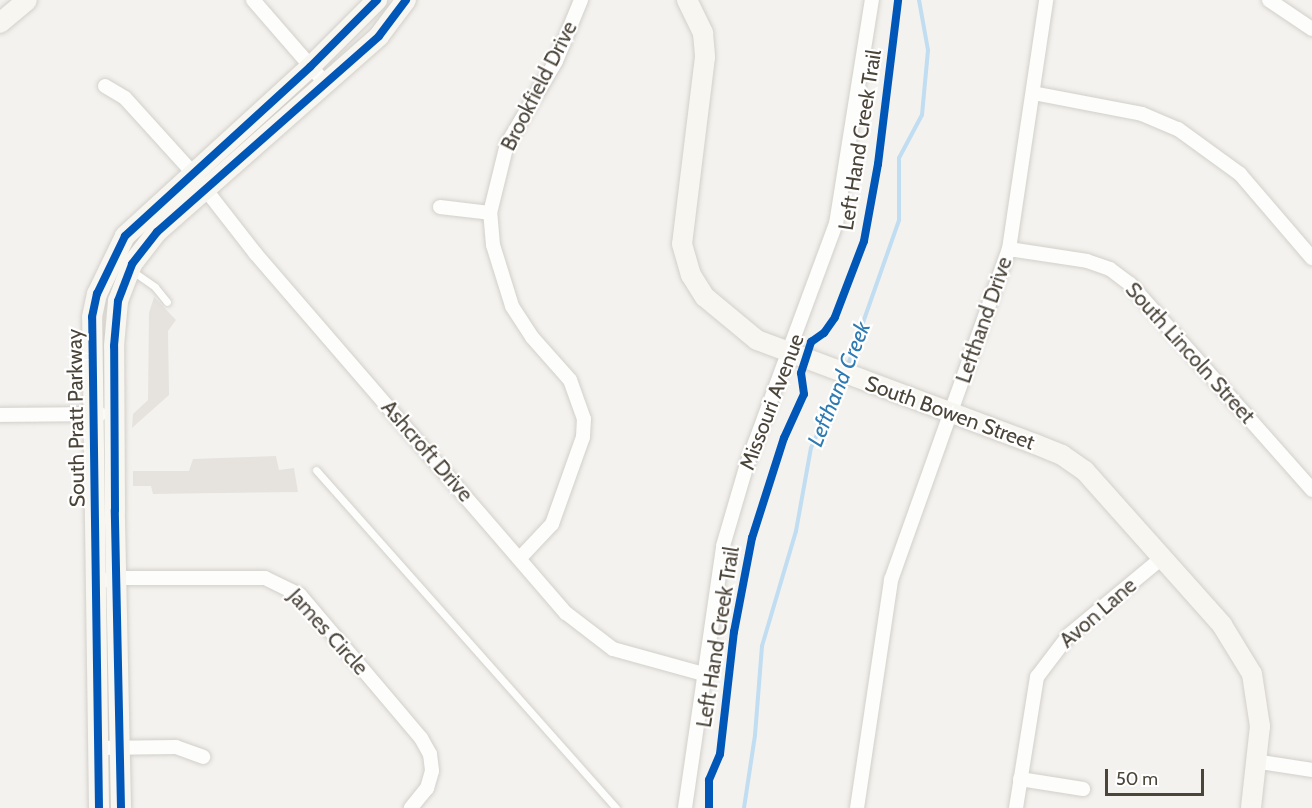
<!DOCTYPE html>
<html>
<head>
<meta charset="utf-8">
<style>
	body { margin:0 }
	#map { position:relative; width:1312px; height:808px; overflow:hidden; background:#f4f2ee; font-family:Cabin,sans-serif }
	div>[style] { position:absolute }
	.parking>* { inset:0; background:#e6e3df }
	.stream>* { height:4px; margin:-2px; padding:0 2px; transform-origin:2px; border-radius:2px; background:#c0ddf1 }
	.roads { filter:drop-shadow(0 0 2px #d2d0cb) drop-shadow(0 0 2px #d2d0cb) }
	.lane>* { height:7px; margin:-3.5px; padding:0 3.5px; transform-origin:3.5px; border-radius:3.5px; background:#fdfdfc }
	.street>* { height:14px; margin:-7px; padding:0 7px; transform-origin:7px; border-radius:7px; background:#fdfdfc }
	.secondary>* { height:20px; margin:-10px; padding:0 10px; transform-origin:10px; border-radius:10px; background:#f7f6f1 }
	.cycleway>* { height:8px; margin:-4px; padding:0 4px; transform-origin:4px; border-radius:4px; background:#0057b8 }
	span { translate:-50% -50%; white-space:nowrap; text-align:center; line-height:1.15; -webkit-text-stroke:4.5px #fff; paint-order:stroke }
	.street-label { font-size:21px; color:#4b4439 }
	.water-label { font-size:22px; color:#2e7ab2; font-style:italic }
	.scale { position:absolute; left:1105px; top:769px; width:99px; height:27px; box-sizing:border-box; border:3px solid #4b4439; border-top:0; padding-left:8px; font-size:18px; line-height:21px; white-space:nowrap; color:#4b4439; -webkit-text-stroke:4px #fff; paint-order:stroke }
</style>
</head>
<body>
<div id="map">
	<div class="parking">
		<i style="clip-path:polygon(154px 297px,176px 320px,168px 331px,169px 395px,132px 428px,133px 414px,148px 400px,149px 313px)"></i>
		<i style="clip-path:polygon(276px 456px,279px 470px,294px 468px,298px 492px,153px 494px,151px 486px,133px 486px,133px 471px,189px 471px,193px 459px)"></i>
	</div>
	<div class="stream">
		<i style="left:847px;top:368px;width:157px;rotate:-70.6deg"></i>
		<i style="left:899px;top:220px;width:62px;rotate:-90deg"></i>
		<i style="left:899px;top:158px;width:49px;rotate:-61.9deg"></i>
		<i style="left:922px;top:115px;width:65px;rotate:-84.7deg"></i>
		<i style="left:928px;top:50px;width:51px;rotate:-100.2deg"></i>
		<i style="left:744px;top:808px;width:74px;rotate:-81.4deg"></i>
		<i style="left:755px;top:735px;width:89px;rotate:-85.5deg"></i>
		<i style="left:762px;top:646px;width:120px;rotate:-73.5deg"></i>
		<i style="left:796px;top:531px;width:84px;rotate:-79.8deg"></i>
		<i style="left:811px;top:448px;width:78px;rotate:-65.7deg"></i>
	</div>
	<div class="roads">
		<div class="lane">
			<i style="left:131px;top:270px;width:29px;rotate:35deg"></i>
			<i style="left:155px;top:287px;width:19px;rotate:51deg"></i>
			<i style="left:316px;top:470px;width:452px;rotate:48.4deg"></i>
		</div>
		<div class="street">
			<i style="left:253px;top:0;width:111px;rotate:49deg"></i>
			<i style="left:1269px;top:0;width:52px;rotate:34deg"></i>
			<i style="left:105px;top:86px;width:23px;rotate:31deg"></i>
			<i style="left:125px;top:98px;width:100px;rotate:47.8deg"></i>
			<i style="left:192px;top:172px;width:103px;rotate:52.1deg"></i>
			<i style="left:255px;top:253px;width:476px;rotate:49.2deg"></i>
			<i style="left:566px;top:613px;width:59px;rotate:37.5deg"></i>
			<i style="left:613px;top:649px;width:93px;rotate:15.5deg"></i>
			<i style="left:1033px;top:93px;width:111px;rotate:10.9deg"></i>
			<i style="left:1142px;top:114px;width:39px;rotate:23deg"></i>
			<i style="left:1178px;top:129px;width:77px;rotate:36deg"></i>
			<i style="left:1240px;top:174px;width:111px;rotate:49.4deg"></i>
			<i style="left:440px;top:207px;width:50px;rotate:6.8deg"></i>
			<i style="left:1009px;top:249px;width:79px;rotate:8.7deg"></i>
			<i style="left:1087px;top:261px;width:24px;rotate:19deg"></i>
			<i style="left:1110px;top:269px;width:25px;rotate:37deg"></i>
			<i style="left:1130px;top:284px;width:275px;rotate:48.5deg"></i>
			<i style="left:0;top:415px;width:100px;rotate:-0.6deg"></i>
			<i style="left:520px;top:558px;width:47px;rotate:-46.7deg"></i>
			<i style="left:552px;top:524px;width:92px;rotate:-70.4deg"></i>
			<i style="left:583px;top:437px;width:18px;rotate:-87deg"></i>
			<i style="left:584px;top:419px;width:41px;rotate:-109.7deg"></i>
			<i style="left:570px;top:380px;width:57px;rotate:-131.5deg"></i>
			<i style="left:532px;top:337px;width:37px;rotate:-123deg"></i>
			<i style="left:512px;top:306px;width:64px;rotate:-107.3deg"></i>
			<i style="left:493px;top:245px;width:32px;rotate:-95deg"></i>
			<i style="left:490px;top:213px;width:71px;rotate:-76.2deg"></i>
			<i style="left:507px;top:144px;width:96px;rotate:-59.4deg"></i>
			<i style="left:556px;top:61px;width:66px;rotate:-67.7deg"></i>
			<i style="left:95px;top:582px;width:22px;rotate:-10deg"></i>
			<i style="left:117px;top:578px;width:148px"></i>
			<i style="left:265px;top:578px;width:39px;rotate:26deg"></i>
			<i style="left:300px;top:595px;width:187px;rotate:49.8deg"></i>
			<i style="left:421px;top:738px;width:18px;rotate:61deg"></i>
			<i style="left:430px;top:754px;width:17px;rotate:83deg"></i>
			<i style="left:432px;top:771px;width:18px;rotate:106deg"></i>
			<i style="left:427px;top:788px;width:26px;rotate:129deg"></i>
			<i style="left:98px;top:748px;width:78px;rotate:-0.7deg"></i>
			<i style="left:176px;top:747px;width:29px;rotate:20deg"></i>
			<i style="left:1254px;top:761px;width:59px;rotate:8.8deg"></i>
			<i style="left:1020px;top:779px;width:64px;rotate:9deg"></i>
			<i style="left:685px;top:808px;width:265px;rotate:-81.7deg"></i>
			<i style="left:723px;top:546px;width:85px;rotate:-73.7deg"></i>
			<i style="left:747px;top:464px;width:256px;rotate:-69.7deg"></i>
			<i style="left:836px;top:224px;width:227px;rotate:-80.9deg"></i>
			<i style="left:857px;top:808px;width:231px;rotate:-81.5deg"></i>
			<i style="left:891px;top:580px;width:351px;rotate:-70.4deg"></i>
			<i style="left:1009px;top:249px;width:252px;rotate:-81.5deg"></i>
			<i style="left:1016px;top:808px;width:133px;rotate:-80.9deg"></i>
			<i style="left:1037px;top:677px;width:53px;rotate:-52.7deg"></i>
			<i style="left:1069px;top:635px;width:122px;rotate:-39.7deg"></i>
		</div>
		<div class="secondary">
			<i style="left:687px;top:0;width:37px;rotate:64deg"></i>
			<i style="left:703px;top:33px;width:24px;rotate:85deg"></i>
			<i style="left:705px;top:57px;width:188px;rotate:97deg"></i>
			<i style="left:682px;top:244px;width:32px;rotate:74deg"></i>
			<i style="left:691px;top:275px;width:26px;rotate:58deg"></i>
			<i style="left:705px;top:297px;width:67px;rotate:39.6deg"></i>
			<i style="left:757px;top:340px;width:297px;rotate:20.5deg"></i>
			<i style="left:1035px;top:444px;width:29px;rotate:22deg"></i>
			<i style="left:1062px;top:455px;width:28px;rotate:35deg"></i>
			<i style="left:1085px;top:471px;width:206px;rotate:48.3deg"></i>
			<i style="left:1222px;top:625px;width:57px;rotate:58.5deg"></i>
			<i style="left:1252px;top:674px;width:53px;rotate:81.3deg"></i>
			<i style="left:1260px;top:726px;width:82px;rotate:96.3deg"></i>
			<i style="left:0;top:23px;width:35px;rotate:-40deg"></i>
			<i style="left:99px;top:808px;width:491px;rotate:-90.8deg"></i>
			<i style="left:92px;top:317px;width:24px;rotate:-78deg"></i>
			<i style="left:97px;top:294px;width:64px;rotate:-64.2deg"></i>
			<i style="left:125px;top:236px;width:251px;rotate:-42.4deg"></i>
			<i style="left:310px;top:67px;width:95px;rotate:-45deg"></i>
			<i style="left:121px;top:808px;width:298px;rotate:-91.2deg"></i>
			<i style="left:115px;top:510px;width:164px;rotate:-90.3deg"></i>
			<i style="left:114px;top:346px;width:45px;rotate:-84.9deg"></i>
			<i style="left:118px;top:301px;width:40px;rotate:-69deg"></i>
			<i style="left:132px;top:264px;width:41px;rotate:-52deg"></i>
			<i style="left:157px;top:232px;width:296px;rotate:-41.4deg"></i>
			<i style="left:379px;top:36px;width:45px;rotate:-53.1deg"></i>
		</div>
	</div>
	<div class="cycleway">
		<i style="left:99px;top:808px;width:491px;rotate:-90.8deg"></i>
		<i style="left:92px;top:317px;width:24px;rotate:-78deg"></i>
		<i style="left:97px;top:294px;width:64px;rotate:-64.2deg"></i>
		<i style="left:125px;top:236px;width:251px;rotate:-42.4deg"></i>
		<i style="left:310px;top:67px;width:95px;rotate:-45deg"></i>
		<i style="left:121px;top:808px;width:298px;rotate:-91.2deg"></i>
		<i style="left:115px;top:510px;width:164px;rotate:-90.3deg"></i>
		<i style="left:114px;top:346px;width:45px;rotate:-84.9deg"></i>
		<i style="left:118px;top:301px;width:40px;rotate:-69deg"></i>
		<i style="left:132px;top:264px;width:41px;rotate:-52deg"></i>
		<i style="left:157px;top:232px;width:296px;rotate:-41.4deg"></i>
		<i style="left:379px;top:36px;width:45px;rotate:-53.1deg"></i>
		<i style="left:709px;top:808px;width:28px;rotate:-90deg"></i>
		<i style="left:709px;top:780px;width:28px;rotate:-67deg"></i>
		<i style="left:720px;top:754px;width:123px;rotate:-83.5deg"></i>
		<i style="left:734px;top:632px;width:96px;rotate:-79.2deg"></i>
		<i style="left:752px;top:538px;width:105px;rotate:-72.3deg"></i>
		<i style="left:784px;top:438px;width:48px;rotate:-65.6deg"></i>
		<i style="left:804px;top:394px;width:21px;rotate:-98deg"></i>
		<i style="left:801px;top:373px;width:33px;rotate:-72deg"></i>
		<i style="left:811px;top:342px;width:16px;rotate:-35deg"></i>
		<i style="left:824px;top:333px;width:19px;rotate:-55deg"></i>
		<i style="left:835px;top:317px;width:81px;rotate:-69.1deg"></i>
		<i style="left:864px;top:241px;width:78px;rotate:-79.7deg"></i>
		<i style="left:878px;top:164px;width:165px;rotate:-83deg"></i>
	</div>
	<div class="street-label">
		<span style="left:539px;top:86px;rotate:-63deg">Brookfield Drive</span>
		<span style="left:860px;top:140px;rotate:-81deg">Left Hand Creek Trail</span>
		<span style="left:984px;top:320px;rotate:-71deg">Lefthand Drive</span>
		<span style="left:1190px;top:353px;rotate:48deg">South Lincoln Street</span>
		<span style="left:772px;top:402px;rotate:-69deg">Missouri Avenue</span>
		<span style="left:950px;top:413px;rotate:20deg">South Bowen Street</span>
		<span style="left:76px;top:418px;rotate:-91deg">South Pratt Parkway</span>
		<span style="left:427px;top:451px;rotate:49deg">Ashcroft Drive</span>
		<span style="left:1098px;top:613px;rotate:-41deg">Avon Lane</span>
		<span style="left:328px;top:632px;rotate:48deg">James Circle</span>
		<span style="left:718px;top:637px;rotate:-81deg">Left Hand Creek Trail</span>
	</div>
	<div class="water-label">
		<span style="left:839px;top:384px;rotate:-68deg">Lefthand Creek</span>
	</div>
	<div class="scale">50 m</div>
</div>
</body>
</html>
